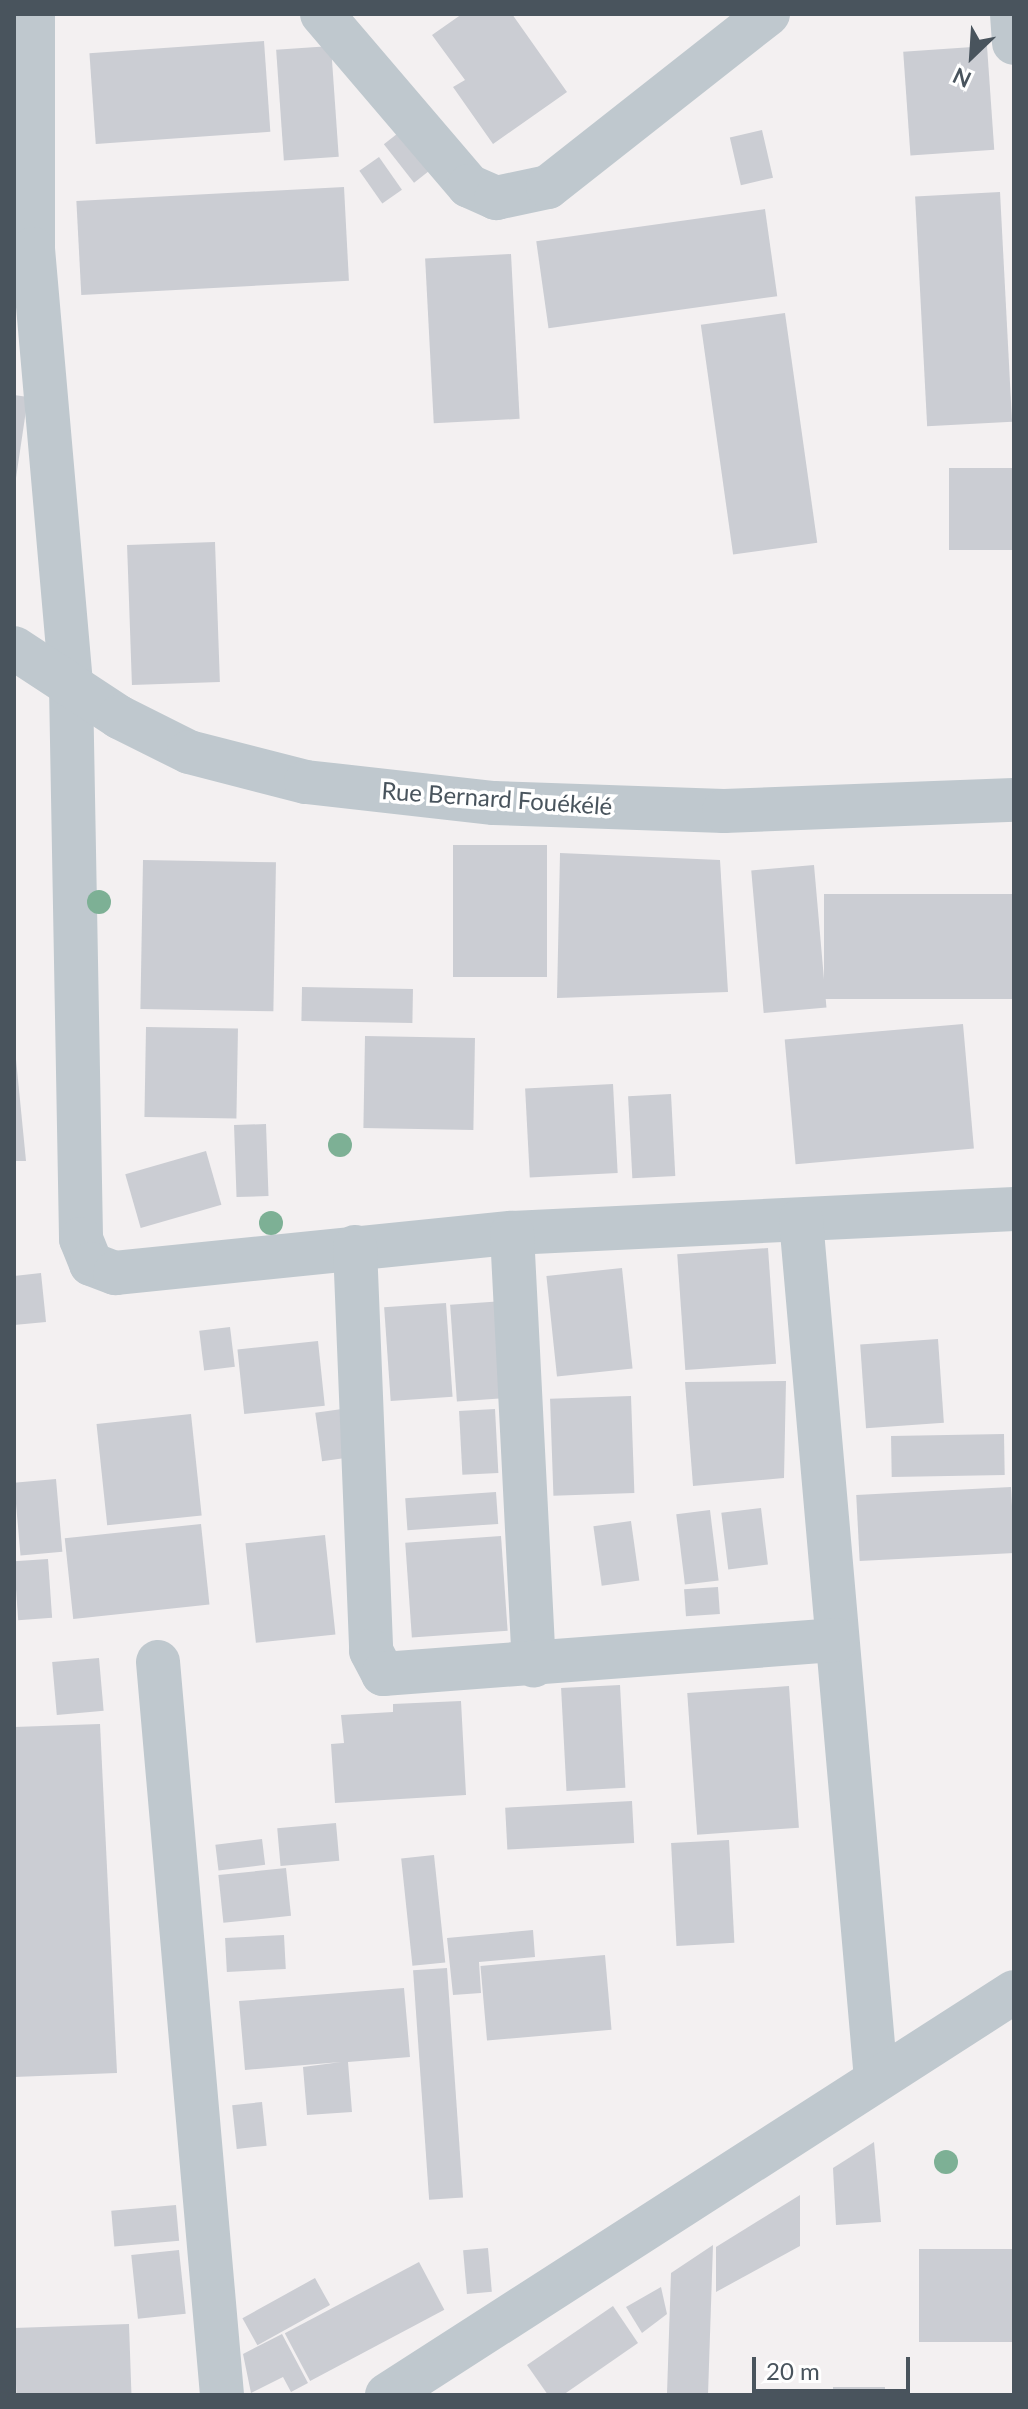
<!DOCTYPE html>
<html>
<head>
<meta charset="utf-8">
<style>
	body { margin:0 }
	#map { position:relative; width:1028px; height:2409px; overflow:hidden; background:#f3f0f1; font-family:Lato,sans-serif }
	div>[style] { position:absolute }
	.building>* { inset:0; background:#cbcdd3; transform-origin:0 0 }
	.minor>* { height:44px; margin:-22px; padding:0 22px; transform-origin:22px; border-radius:22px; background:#bfc8ce }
	.trees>* { width:24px; height:24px; margin:-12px; border-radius:50%; background:#7db095 }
	span { translate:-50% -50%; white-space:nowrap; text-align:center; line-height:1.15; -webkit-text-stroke:7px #fff; paint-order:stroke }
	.street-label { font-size:24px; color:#49545d }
	.frame { position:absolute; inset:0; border:16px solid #49545d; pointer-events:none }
	.north { position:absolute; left:932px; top:16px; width:80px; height:80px; -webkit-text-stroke:6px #fff; paint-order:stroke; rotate:205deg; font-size:22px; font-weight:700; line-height:32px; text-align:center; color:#49545d }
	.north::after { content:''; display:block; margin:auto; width:28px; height:36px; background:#49545d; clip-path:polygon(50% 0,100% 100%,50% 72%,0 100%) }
	.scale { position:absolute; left:752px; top:2357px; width:158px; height:36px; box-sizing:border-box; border:4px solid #49545d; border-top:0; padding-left:10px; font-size:24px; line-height:28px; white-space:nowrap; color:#49545d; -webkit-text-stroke:6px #fff; paint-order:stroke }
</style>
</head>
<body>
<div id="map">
	<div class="building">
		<i style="clip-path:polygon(462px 14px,512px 14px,567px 92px,493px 144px,453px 87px,465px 80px,432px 35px)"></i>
		<i style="left:264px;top:41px;width:91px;height:175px;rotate:86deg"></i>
		<i style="left:331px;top:46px;width:111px;height:55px;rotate:86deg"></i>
		<i style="left:987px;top:46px;width:104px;height:84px;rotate:86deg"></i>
		<i style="left:402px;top:130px;width:49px;height:23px;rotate:52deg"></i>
		<i style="left:762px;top:130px;width:49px;height:33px;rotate:77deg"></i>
		<i style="left:379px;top:157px;width:40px;height:24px;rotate:55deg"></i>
		<i style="left:344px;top:187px;width:94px;height:268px;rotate:87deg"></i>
		<i style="left:1000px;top:192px;width:230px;height:85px;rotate:87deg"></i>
		<i style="left:765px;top:209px;width:88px;height:231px;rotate:82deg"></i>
		<i style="left:511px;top:254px;width:165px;height:86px;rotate:87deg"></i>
		<i style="left:785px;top:313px;width:232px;height:85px;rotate:82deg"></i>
		<i style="clip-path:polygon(14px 395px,28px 397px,16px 478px,14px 478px)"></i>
		<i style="left:1014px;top:468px;width:82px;height:65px;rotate:90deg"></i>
		<i style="left:215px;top:542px;width:140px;height:88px;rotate:88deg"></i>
		<i style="left:547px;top:845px;width:132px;height:94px;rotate:90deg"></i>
		<i style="clip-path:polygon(560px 853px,720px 860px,728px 992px,557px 998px)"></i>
		<i style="left:143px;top:860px;width:133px;height:149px;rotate:1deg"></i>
		<i style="left:814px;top:865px;width:143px;height:63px;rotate:85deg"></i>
		<i style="left:1014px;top:894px;width:105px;height:190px;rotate:90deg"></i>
		<i style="left:302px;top:987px;width:111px;height:34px;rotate:1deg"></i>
		<i style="left:963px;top:1024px;width:125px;height:179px;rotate:85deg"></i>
		<i style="left:146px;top:1027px;width:92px;height:90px;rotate:1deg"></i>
		<i style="left:365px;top:1036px;width:110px;height:92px;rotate:1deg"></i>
		<i style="clip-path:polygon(14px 1039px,26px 1161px,14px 1161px)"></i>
		<i style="left:613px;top:1084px;width:89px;height:88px;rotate:87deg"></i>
		<i style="left:671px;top:1094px;width:82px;height:43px;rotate:87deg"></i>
		<i style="left:266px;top:1124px;width:72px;height:32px;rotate:88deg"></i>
		<i style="left:206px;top:1151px;width:56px;height:84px;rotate:74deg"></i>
		<i style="left:768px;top:1248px;width:116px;height:91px;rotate:86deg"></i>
		<i style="left:622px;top:1268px;width:101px;height:76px;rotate:84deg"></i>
		<i style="clip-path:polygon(41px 1273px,46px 1322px,14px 1325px,14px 1276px)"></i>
		<i style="left:504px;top:1301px;width:97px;height:54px;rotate:86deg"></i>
		<i style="left:446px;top:1303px;width:94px;height:62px;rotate:86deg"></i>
		<i style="left:230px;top:1327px;width:40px;height:31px;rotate:83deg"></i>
		<i style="left:938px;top:1339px;width:84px;height:78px;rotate:86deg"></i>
		<i style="left:318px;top:1341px;width:65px;height:81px;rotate:84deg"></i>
		<i style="clip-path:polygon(786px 1381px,784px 1478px,693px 1486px,685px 1382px)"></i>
		<i style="left:631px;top:1396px;width:97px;height:81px;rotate:88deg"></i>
		<i style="left:342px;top:1409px;width:49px;height:27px;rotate:82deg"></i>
		<i style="left:495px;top:1409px;width:64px;height:36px;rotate:87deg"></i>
		<i style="left:191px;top:1414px;width:102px;height:95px;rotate:84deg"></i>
		<i style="left:1004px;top:1434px;width:41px;height:113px;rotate:89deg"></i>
		<i style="left:56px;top:1479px;width:73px;height:42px;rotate:85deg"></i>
		<i style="left:1011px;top:1487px;width:66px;height:155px;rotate:87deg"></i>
		<i style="left:496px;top:1492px;width:32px;height:91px;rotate:86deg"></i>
		<i style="left:761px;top:1508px;width:57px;height:40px;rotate:83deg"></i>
		<i style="left:710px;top:1510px;width:71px;height:34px;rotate:83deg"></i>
		<i style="left:631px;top:1521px;width:60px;height:38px;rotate:82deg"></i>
		<i style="left:201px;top:1524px;width:81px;height:137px;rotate:84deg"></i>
		<i style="left:325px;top:1535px;width:100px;height:80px;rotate:84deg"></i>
		<i style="left:501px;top:1536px;width:95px;height:96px;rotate:86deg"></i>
		<i style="left:48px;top:1559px;width:59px;height:34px;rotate:86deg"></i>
		<i style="left:718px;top:1587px;width:27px;height:34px;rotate:86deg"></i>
		<i style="left:99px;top:1658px;width:53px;height:47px;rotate:85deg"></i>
		<i style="left:620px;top:1685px;width:103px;height:59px;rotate:87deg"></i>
		<i style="left:789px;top:1686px;width:142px;height:102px;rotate:86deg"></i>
		<i style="clip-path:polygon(461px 1701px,466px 1795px,335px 1803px,331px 1744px,344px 1743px,341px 1715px,393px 1712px,393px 1704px)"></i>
		<i style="clip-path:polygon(100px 1724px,117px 2073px,14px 2077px,14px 1727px)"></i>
		<i style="left:632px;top:1801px;width:42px;height:127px;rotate:87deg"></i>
		<i style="left:336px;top:1823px;width:38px;height:59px;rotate:85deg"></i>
		<i style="left:262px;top:1839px;width:26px;height:47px;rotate:83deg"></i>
		<i style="left:729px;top:1840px;width:103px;height:58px;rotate:87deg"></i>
		<i style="left:434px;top:1855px;width:108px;height:33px;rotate:84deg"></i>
		<i style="left:286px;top:1868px;width:48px;height:68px;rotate:84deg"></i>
		<i style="clip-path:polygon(533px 1930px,535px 1957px,479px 1962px,481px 1993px,453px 1995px,447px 1938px)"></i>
		<i style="left:284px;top:1935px;width:34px;height:59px;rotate:87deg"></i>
		<i style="left:605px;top:1955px;width:75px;height:125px;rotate:85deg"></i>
		<i style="left:447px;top:1968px;width:230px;height:34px;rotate:86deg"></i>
		<i style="clip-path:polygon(404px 1988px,410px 2057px,348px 2062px,352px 2112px,307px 2115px,303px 2067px,341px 2062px,245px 2070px,239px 2001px)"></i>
		<i style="left:262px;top:2102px;width:44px;height:30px;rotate:84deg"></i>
		<i style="clip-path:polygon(874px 2142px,881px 2222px,836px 2225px,833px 2168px)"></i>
		<i style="clip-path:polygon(800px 2195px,800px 2246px,716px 2292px,716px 2247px)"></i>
		<i style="left:176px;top:2205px;width:36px;height:65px;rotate:85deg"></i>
		<i style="clip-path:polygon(713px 2245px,708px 2395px,667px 2394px,671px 2273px)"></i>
		<i style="left:488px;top:2248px;width:44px;height:25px;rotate:85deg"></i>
		<i style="left:1014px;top:2249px;width:93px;height:95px;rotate:90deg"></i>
		<i style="left:179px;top:2250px;width:64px;height:48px;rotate:84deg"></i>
		<i style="left:419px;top:2262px;width:54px;height:152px;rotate:62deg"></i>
		<i style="left:315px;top:2278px;width:31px;height:83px;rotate:61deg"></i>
		<i style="clip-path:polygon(661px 2287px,667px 2314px,642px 2333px,626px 2307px)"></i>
		<i style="clip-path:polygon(613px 2306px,638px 2343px,563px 2395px,548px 2395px,527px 2365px)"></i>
		<i style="left:129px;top:2324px;width:71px;height:115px;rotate:88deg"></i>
		<i style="clip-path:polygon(282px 2334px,308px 2383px,291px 2392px,283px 2377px,251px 2393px,243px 2354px)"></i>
		<i style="left:885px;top:2387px;width:8px;height:52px;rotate:90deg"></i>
	</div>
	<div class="minor">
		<i style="left:33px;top:14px;width:235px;rotate:90deg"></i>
		<i style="left:33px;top:249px;width:439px;rotate:85deg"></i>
		<i style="left:71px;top:686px;width:553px;rotate:88.96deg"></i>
		<i style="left:81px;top:1239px;width:27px;rotate:68deg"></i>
		<i style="left:91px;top:1264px;width:26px;rotate:21deg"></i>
		<i style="left:115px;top:1273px;width:399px;rotate:-5.8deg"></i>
		<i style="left:512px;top:1233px;width:503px;rotate:-2.74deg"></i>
		<i style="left:322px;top:14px;width:226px;rotate:49.5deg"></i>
		<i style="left:469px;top:186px;width:30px;rotate:24deg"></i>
		<i style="left:496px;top:198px;width:53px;rotate:-11.9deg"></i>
		<i style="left:548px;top:187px;width:280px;rotate:-38.2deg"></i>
		<i style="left:1012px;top:14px;width:29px;rotate:86deg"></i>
		<i style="left:14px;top:648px;width:126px;rotate:33.3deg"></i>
		<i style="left:119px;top:717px;width:78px;rotate:26.6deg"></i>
		<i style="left:189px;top:752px;width:121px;rotate:14.4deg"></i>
		<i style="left:306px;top:782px;width:189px;rotate:6.4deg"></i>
		<i style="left:494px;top:803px;width:230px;rotate:2deg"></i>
		<i style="left:724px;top:811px;width:290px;rotate:-2.2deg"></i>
		<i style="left:801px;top:1220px;width:862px;rotate:85.01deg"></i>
		<i style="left:512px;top:1233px;width:433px;rotate:87.1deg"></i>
		<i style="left:355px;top:1247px;width:404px;rotate:87.7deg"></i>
		<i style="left:371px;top:1651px;width:26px;rotate:62deg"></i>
		<i style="left:383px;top:1674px;width:455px;rotate:-4.3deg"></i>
		<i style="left:158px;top:1662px;width:736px;rotate:85.01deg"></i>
		<i style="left:387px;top:2395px;width:745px;rotate:-32.73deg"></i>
	</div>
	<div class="trees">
		<i style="left:99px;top:902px"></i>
		<i style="left:340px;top:1145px"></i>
		<i style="left:271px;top:1223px"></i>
		<i style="left:946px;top:2162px"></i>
	</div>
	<div class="street-label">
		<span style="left:497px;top:798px;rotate:4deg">Rue Bernard Fouékélé</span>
	</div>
	<div class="frame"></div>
	<div class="north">N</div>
	<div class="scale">20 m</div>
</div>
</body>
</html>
